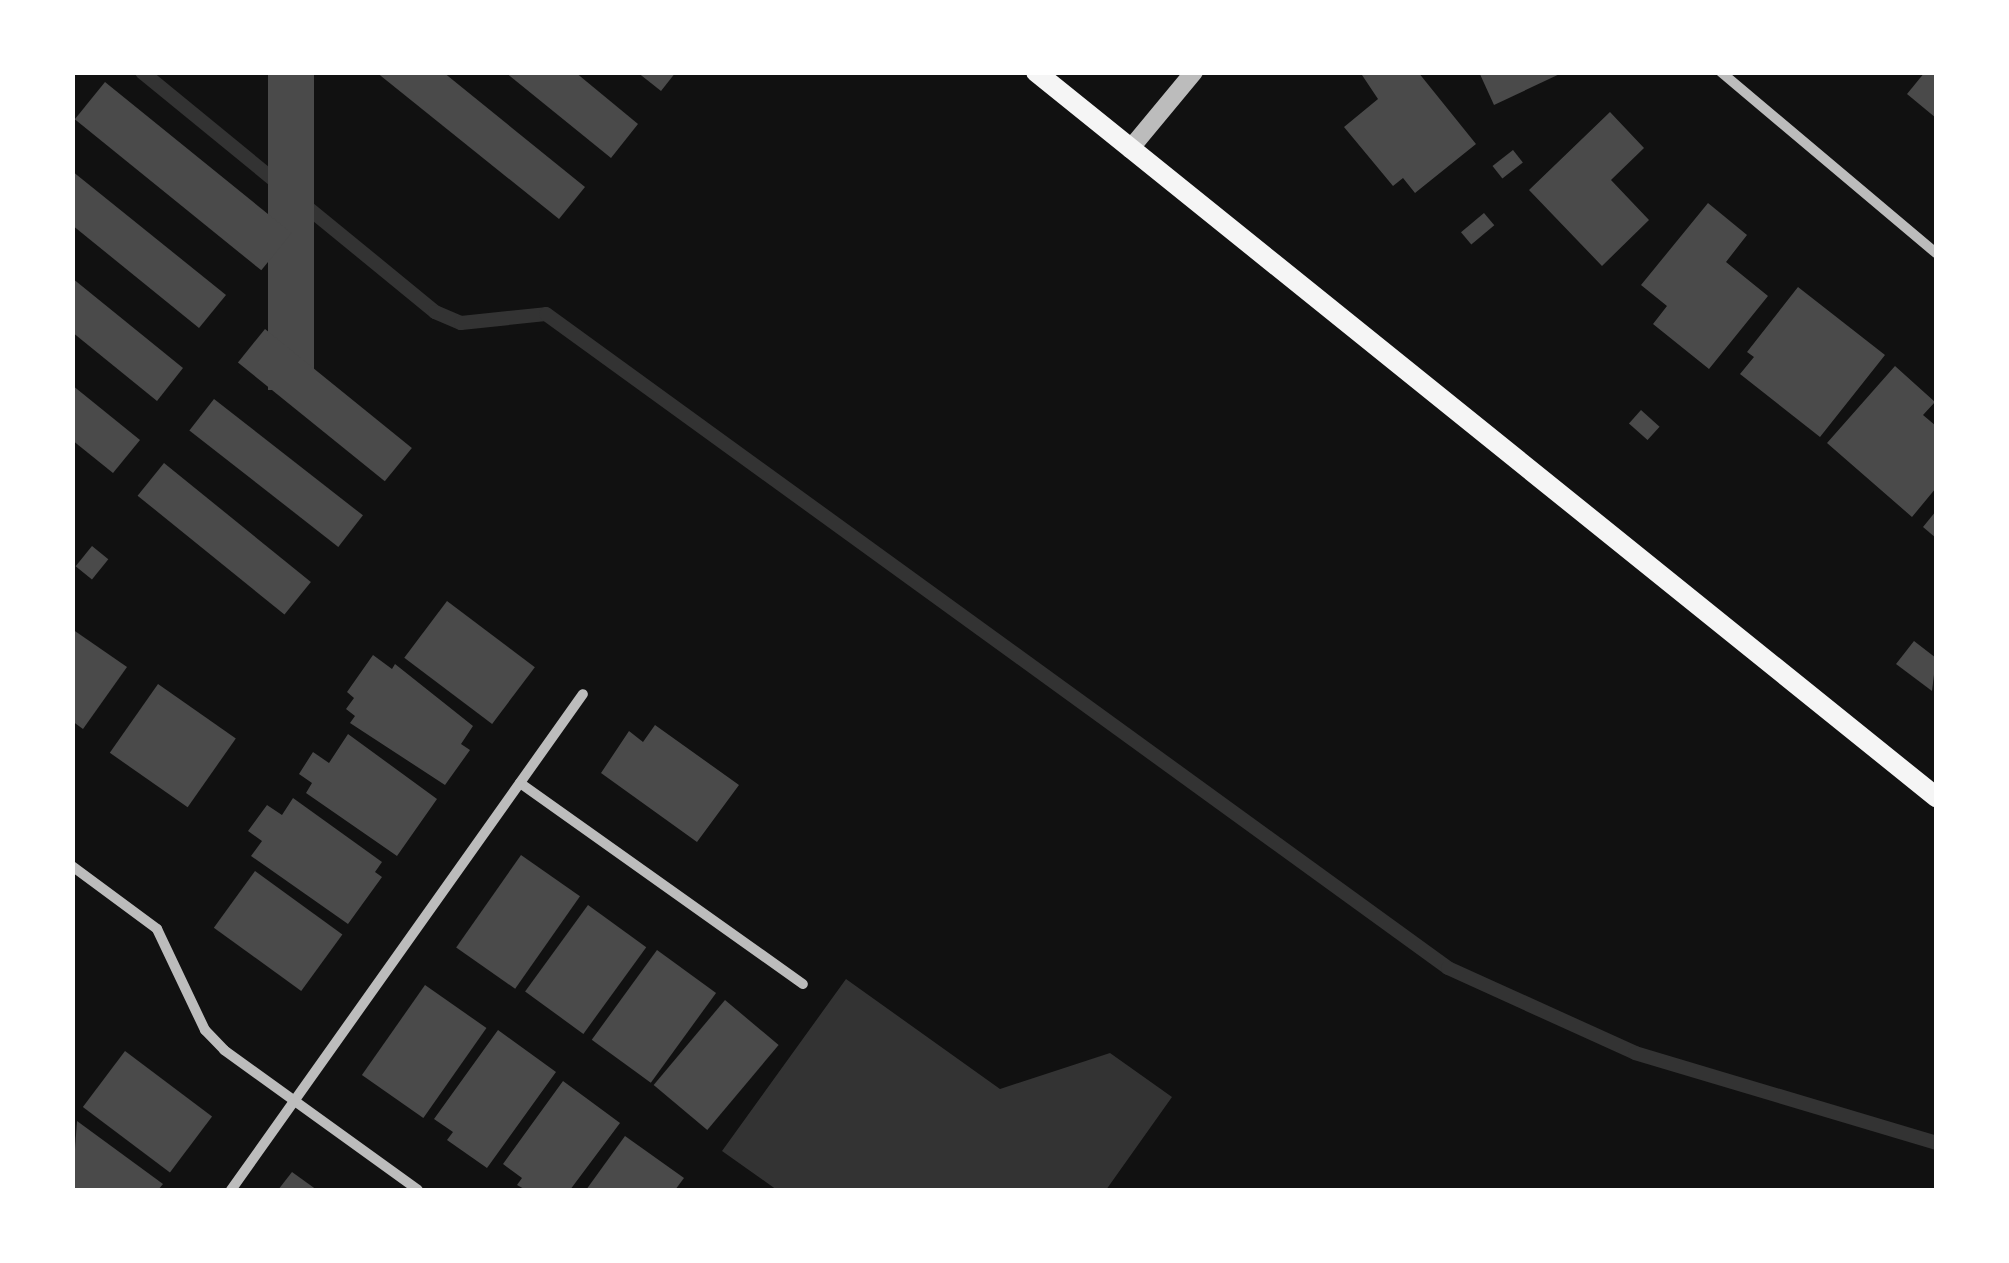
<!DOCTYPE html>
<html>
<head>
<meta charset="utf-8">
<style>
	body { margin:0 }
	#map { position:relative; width:2009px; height:1263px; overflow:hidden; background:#111; font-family:"DejaVu Sans",sans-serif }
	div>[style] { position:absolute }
	.water>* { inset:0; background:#333 }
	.stream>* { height:14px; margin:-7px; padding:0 7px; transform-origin:7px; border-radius:7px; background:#333 }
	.building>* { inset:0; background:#4a4a4a; transform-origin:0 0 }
	.minor>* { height:10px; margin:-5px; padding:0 5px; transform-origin:5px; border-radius:5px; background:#bcbcbc }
	.tertiary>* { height:18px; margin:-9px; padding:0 9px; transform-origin:9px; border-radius:9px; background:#bcbcbc }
	.secondary>* { height:20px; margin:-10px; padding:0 10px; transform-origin:10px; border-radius:10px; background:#f5f5f5 }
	span { translate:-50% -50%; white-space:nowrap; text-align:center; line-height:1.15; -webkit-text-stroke:8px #fff; paint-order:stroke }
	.frame { position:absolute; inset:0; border:75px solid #fff; pointer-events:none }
</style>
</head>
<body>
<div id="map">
	<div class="water">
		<i style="clip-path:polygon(846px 979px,1000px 1089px,1110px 1053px,1172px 1097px,1106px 1190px,777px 1190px,722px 1151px)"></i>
	</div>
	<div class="stream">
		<i style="left:142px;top:72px;width:379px;rotate:39.3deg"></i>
		<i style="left:435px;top:312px;width:28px;rotate:23deg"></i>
		<i style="left:461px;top:323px;width:85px;rotate:-6deg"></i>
		<i style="left:546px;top:314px;width:1114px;rotate:35.94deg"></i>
		<i style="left:1448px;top:968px;width:205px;rotate:24.4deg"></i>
		<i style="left:1635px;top:1053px;width:314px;rotate:16.6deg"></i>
	</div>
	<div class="building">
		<i style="left:268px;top:72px;width:46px;height:318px"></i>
		<i style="clip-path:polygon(376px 72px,443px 72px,585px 187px,559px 219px)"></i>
		<i style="clip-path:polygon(505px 72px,575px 72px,638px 124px,611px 158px)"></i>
		<i style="clip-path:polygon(637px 72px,676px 72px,661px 91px)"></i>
		<i style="clip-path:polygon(1360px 72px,1418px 72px,1476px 144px,1415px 193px,1403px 178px,1393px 186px,1344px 127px,1378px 99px)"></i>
		<i style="clip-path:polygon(1479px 72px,1564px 72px,1494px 105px)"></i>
		<i style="clip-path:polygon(1925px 72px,1936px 72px,1936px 118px,1907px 94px)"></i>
		<i style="left:105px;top:82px;width:240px;height:48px;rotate:39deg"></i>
		<i style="clip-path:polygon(1610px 112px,1644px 148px,1611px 180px,1649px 220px,1602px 266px,1529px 190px)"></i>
		<i style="left:1513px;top:150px;width:16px;height:26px;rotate:52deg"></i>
		<i style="clip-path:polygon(72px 171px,226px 295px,199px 328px,72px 225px)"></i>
		<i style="clip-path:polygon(1708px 203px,1747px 235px,1726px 262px,1768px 296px,1709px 369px,1653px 324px,1667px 306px,1641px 285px)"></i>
		<i style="left:1484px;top:213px;width:16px;height:30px;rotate:50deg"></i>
		<i style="clip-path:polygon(72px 278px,183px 368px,157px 401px,72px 332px)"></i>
		<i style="clip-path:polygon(1798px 287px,1885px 355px,1820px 437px,1740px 374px,1754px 357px,1747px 352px)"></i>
		<i style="left:265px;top:329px;width:189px;height:43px;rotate:39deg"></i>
		<i style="clip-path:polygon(1895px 366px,1935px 402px,1923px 415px,1936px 426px,1936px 488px,1912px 517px,1827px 443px)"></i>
		<i style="clip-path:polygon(72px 385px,140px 440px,113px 473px,72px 440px)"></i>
		<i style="left:214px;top:399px;width:189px;height:40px;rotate:38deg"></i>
		<i style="left:1641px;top:410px;width:25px;height:18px;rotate:42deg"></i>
		<i style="left:164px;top:463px;width:189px;height:42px;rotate:39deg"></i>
		<i style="clip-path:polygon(1936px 511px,1936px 538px,1923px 527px)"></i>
		<i style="left:92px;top:546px;width:21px;height:26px;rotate:39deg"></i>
		<i style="left:447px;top:601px;width:110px;height:71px;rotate:37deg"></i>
		<i style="clip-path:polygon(72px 629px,127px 667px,83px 729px,72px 721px)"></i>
		<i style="clip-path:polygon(1914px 641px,1936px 658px,1932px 691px,1896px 664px)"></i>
		<i style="clip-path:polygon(373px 655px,392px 669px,395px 664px,473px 726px,461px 744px,470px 750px,445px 785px,350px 723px,355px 716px,346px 709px,354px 698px,347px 692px)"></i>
		<i style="left:158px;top:684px;width:95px;height:84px;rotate:35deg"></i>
		<i style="clip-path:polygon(655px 725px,739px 785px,697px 842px,601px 773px,629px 731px,643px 742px)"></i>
		<i style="clip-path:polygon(348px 734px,437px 799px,397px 856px,306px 793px,312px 783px,299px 774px,313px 752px,329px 763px)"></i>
		<i style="clip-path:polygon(293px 798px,382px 862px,375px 872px,382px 877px,348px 924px,251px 856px,262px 841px,248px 831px,267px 805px,282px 815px)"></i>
		<i style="left:521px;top:855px;width:72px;height:113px;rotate:35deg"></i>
		<i style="left:255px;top:871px;width:108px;height:70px;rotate:36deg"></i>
		<i style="left:588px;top:905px;width:72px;height:107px;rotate:36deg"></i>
		<i style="left:657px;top:950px;width:73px;height:111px;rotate:36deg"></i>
		<i style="left:425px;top:985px;width:75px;height:110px;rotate:35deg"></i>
		<i style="left:725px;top:1000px;width:70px;height:111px;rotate:40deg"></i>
		<i style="clip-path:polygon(498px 1030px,556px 1072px,487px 1168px,447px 1140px,453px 1132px,434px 1119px)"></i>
		<i style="left:125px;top:1051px;width:109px;height:70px;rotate:37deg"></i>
		<i style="clip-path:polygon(563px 1081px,620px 1123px,570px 1190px,526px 1190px,517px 1185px,522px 1178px,503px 1164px)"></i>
		<i style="clip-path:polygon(77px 1121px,163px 1184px,158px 1190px,72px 1190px)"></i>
		<i style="clip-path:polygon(625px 1136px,684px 1178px,675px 1190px,586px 1190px)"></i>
		<i style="clip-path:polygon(292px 1172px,317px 1190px,278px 1190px)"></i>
	</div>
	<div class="minor">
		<i style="left:1721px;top:72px;width:281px;rotate:40.1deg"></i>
		<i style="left:520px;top:783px;width:347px;rotate:35.4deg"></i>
		<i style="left:72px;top:866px;width:106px;rotate:36.5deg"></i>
		<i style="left:157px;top:929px;width:112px;rotate:64.6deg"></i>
		<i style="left:205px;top:1030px;width:28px;rotate:46deg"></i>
		<i style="left:224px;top:1050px;width:239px;rotate:35.8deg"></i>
		<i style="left:231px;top:1190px;width:608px;rotate:-54.64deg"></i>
	</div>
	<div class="tertiary">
		<i style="left:1130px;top:149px;width:100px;rotate:-50.3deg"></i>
	</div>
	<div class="secondary">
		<i style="left:1036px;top:72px;width:1156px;rotate:38.85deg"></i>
	</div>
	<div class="frame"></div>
</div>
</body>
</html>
